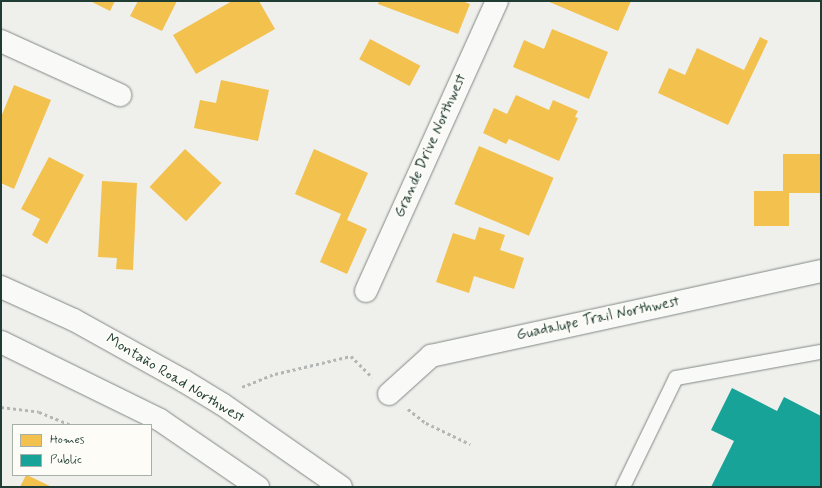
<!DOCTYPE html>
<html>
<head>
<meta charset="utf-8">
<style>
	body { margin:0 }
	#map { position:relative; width:822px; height:488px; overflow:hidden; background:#eff0ec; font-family:Mynerve,sans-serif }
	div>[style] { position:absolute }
	.homes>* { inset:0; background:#f2c14e; transform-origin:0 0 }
	.public>* { inset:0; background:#17a398 }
	.path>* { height:2.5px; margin-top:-1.25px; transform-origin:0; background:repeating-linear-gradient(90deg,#b3b6b4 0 3px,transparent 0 6px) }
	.roads { filter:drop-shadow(0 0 1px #828885) drop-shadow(0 0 1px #828885) }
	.lane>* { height:14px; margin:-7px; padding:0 7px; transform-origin:7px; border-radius:7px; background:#f9f9f7 }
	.street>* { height:22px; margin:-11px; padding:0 11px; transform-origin:11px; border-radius:11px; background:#f9f9f7 }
	.secondary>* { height:22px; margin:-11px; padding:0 11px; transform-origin:11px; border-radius:11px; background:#f9f9f7 }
	.primary>* { height:22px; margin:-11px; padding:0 11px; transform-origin:11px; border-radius:11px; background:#f9f9f7 }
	span { translate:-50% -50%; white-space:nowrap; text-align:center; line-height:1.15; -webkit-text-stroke:4px #fdfcf7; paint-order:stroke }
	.street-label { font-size:15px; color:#1f3d34 }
	.frame { position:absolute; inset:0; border:2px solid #1f3d34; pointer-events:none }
	.legend { position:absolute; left:12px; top:424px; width:140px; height:52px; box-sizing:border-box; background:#fdfcf7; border:1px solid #a4b0a9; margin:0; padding:5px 7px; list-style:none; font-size:12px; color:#1f3d34 }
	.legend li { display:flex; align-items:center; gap:8px; height:20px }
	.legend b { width:20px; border:1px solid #a4b0a9 }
</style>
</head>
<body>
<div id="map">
	<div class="homes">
		<i style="clip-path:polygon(90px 1px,115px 1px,110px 11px)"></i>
		<i style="clip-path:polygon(138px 1px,177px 1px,162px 31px,130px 16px)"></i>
		<i style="clip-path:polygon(232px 1px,259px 1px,275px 29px,196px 74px,173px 35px)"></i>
		<i style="clip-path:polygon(379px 1px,462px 1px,470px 4px,458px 34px,378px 4px)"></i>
		<i style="clip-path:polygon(547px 1px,631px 1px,618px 31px)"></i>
		<i style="clip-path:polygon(552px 29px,608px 52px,589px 99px,513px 67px,524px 40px,544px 49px)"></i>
		<i style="clip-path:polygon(760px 37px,768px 41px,728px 125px,658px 93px,669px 68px,685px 75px,697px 48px,744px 70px)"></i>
		<i style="left:370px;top:39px;width:57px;height:23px;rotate:28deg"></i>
		<i style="clip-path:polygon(221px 80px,269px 90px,258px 141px,194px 128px,200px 100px,216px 103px)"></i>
		<i style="clip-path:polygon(14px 85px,51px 100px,14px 189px,1px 183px,1px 117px)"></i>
		<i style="clip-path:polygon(516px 95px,549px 110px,553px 100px,578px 111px,575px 117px,578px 118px,559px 161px,509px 139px,506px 144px,483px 133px,494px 108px,507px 114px)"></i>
		<i style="left:479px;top:146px;width:81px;height:63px;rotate:23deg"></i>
		<i style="left:185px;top:149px;width:50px;height:52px;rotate:43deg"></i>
		<i style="clip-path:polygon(314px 149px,368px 173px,347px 220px,367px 229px,347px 274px,320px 262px,341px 214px,295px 194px)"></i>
		<i style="clip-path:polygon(783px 154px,821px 154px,821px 193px,789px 193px,789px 226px,754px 226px,754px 191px,783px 191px)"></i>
		<i style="clip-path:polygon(49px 157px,84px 175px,47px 244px,32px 235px,40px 219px,21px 209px)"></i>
		<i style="clip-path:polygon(102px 181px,137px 183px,133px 270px,116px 269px,117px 258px,98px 257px)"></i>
		<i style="clip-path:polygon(479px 227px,505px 235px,500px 250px,524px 258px,514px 289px,474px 276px,469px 293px,436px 282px,453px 233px,475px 240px)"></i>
		<i style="clip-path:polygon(26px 475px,27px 475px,52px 487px,20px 487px)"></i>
	</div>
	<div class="public">
		<i style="clip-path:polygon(732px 388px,777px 411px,784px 397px,821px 416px,821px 487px,711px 487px,734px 441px,711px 430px)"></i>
	</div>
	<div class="path">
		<i style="left:242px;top:387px;width:35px;rotate:-22deg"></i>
		<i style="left:275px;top:374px;width:78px;rotate:-13.3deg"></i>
		<i style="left:351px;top:356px;width:30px;rotate:45deg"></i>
		<i style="left:1px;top:407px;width:38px;rotate:7deg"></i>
		<i style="left:39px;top:412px;width:35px;rotate:22deg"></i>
		<i style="left:408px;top:409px;width:23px;rotate:38deg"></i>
		<i style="left:426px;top:423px;width:49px;rotate:25.5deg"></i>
	</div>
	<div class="roads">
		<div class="lane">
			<i style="left:623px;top:487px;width:121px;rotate:-64.1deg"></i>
			<i style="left:676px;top:378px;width:147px;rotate:-10.2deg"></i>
		</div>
		<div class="street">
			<i style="left:1px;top:41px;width:131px;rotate:24.4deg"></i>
			<i style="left:366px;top:291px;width:318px;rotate:-65.7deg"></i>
		</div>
		<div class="secondary">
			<i style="left:389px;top:394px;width:57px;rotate:-42.1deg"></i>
			<i style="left:431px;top:356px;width:399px;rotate:-12.3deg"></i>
		</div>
		<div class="primary">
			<i style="left:1px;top:287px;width:80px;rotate:24.3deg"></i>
			<i style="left:74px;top:320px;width:126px;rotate:29deg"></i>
			<i style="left:184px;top:381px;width:44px;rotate:31.2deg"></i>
			<i style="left:222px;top:404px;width:145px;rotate:34.9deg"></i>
			<i style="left:1px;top:342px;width:177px;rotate:26.1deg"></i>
			<i style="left:160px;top:420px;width:119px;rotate:34.4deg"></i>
		</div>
	</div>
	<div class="street-label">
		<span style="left:431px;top:146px;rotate:-66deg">Grande Drive Northwest</span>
		<span style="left:598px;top:319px;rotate:-12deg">Guadalupe Trail Northwest</span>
		<span style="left:175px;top:379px;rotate:31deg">Montaño Road Northwest</span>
	</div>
	<div class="frame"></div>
	<ul class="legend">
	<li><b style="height:11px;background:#f2c14e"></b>Homes</li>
	<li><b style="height:11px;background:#17a398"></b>Public</li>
	</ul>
</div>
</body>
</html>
